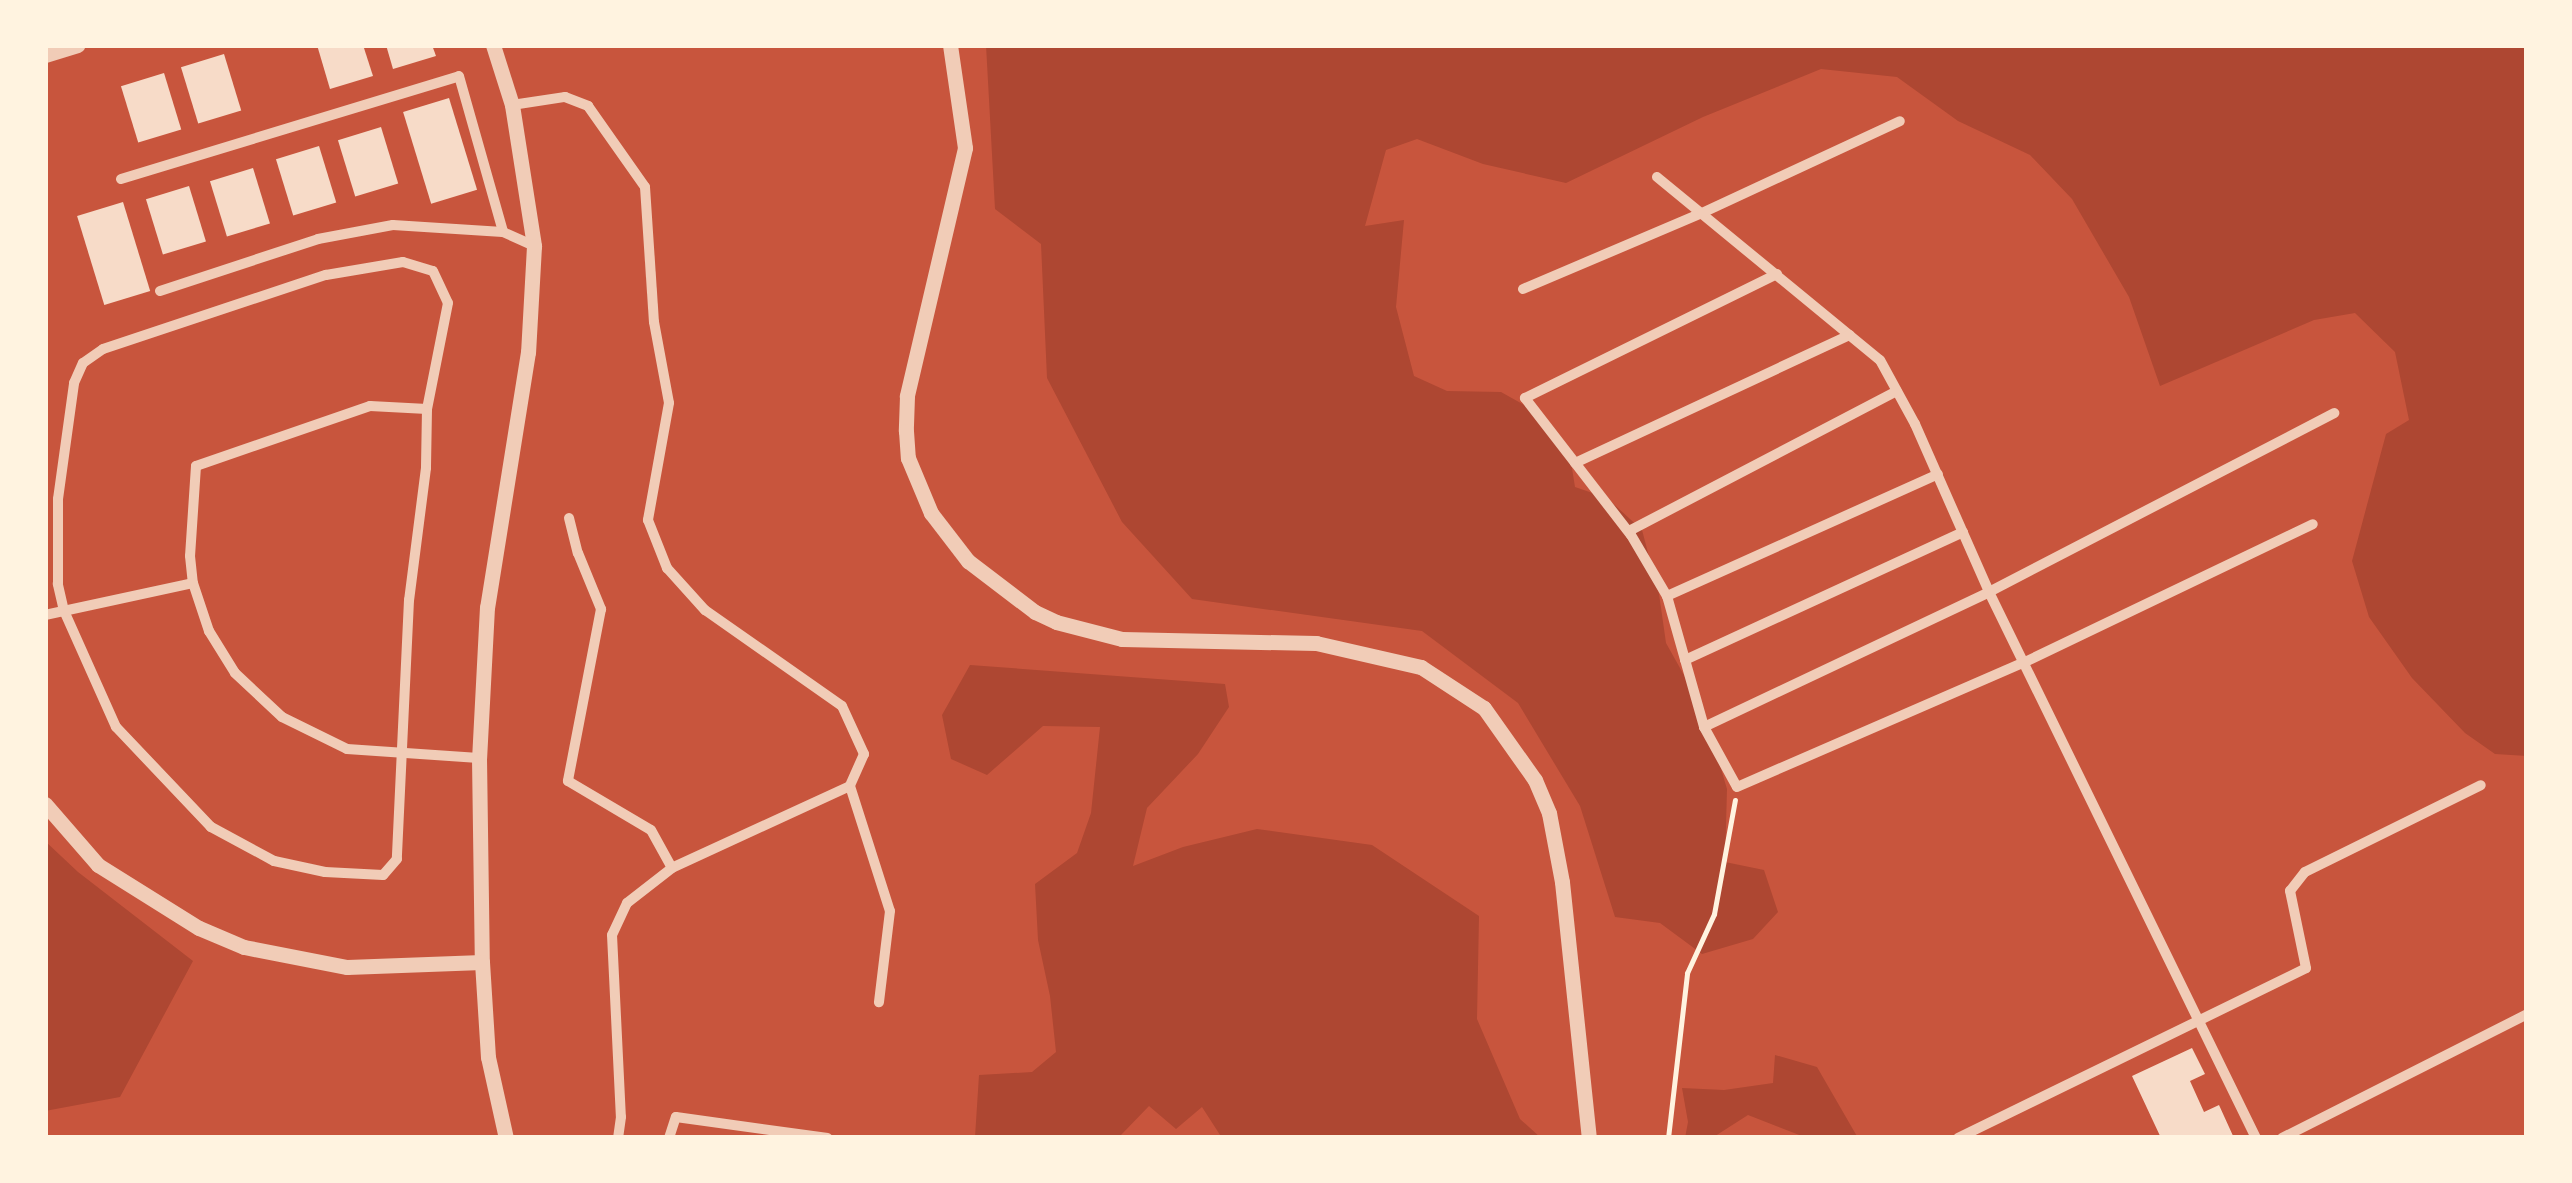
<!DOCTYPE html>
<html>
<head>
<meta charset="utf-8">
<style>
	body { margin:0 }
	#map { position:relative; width:2572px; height:1183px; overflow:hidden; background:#c8553d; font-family:"Noto Serif",serif }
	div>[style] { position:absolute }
	.green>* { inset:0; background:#ae4732 }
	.building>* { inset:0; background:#f7dbc8; transform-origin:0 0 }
	.path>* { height:5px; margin:-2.5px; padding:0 2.5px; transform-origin:2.5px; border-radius:2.5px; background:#fff3e0 }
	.minor>* { height:10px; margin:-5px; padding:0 5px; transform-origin:5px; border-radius:5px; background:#f1ccb7 }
	.tertiary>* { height:15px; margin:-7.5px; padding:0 7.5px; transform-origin:7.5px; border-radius:7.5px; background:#f1ccb7 }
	span { translate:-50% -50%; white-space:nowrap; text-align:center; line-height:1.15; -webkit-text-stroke:9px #fff3e0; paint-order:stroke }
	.frame { position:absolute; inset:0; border:48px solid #fff3e0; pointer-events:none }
</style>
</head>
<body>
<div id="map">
	<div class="green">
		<i style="clip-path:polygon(986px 45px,2527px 45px,2527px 756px,2495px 754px,2465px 733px,2412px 678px,2369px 617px,2352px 561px,2386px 434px,2409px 420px,2395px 352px,2355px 313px,2314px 320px,2160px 386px,2129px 297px,2072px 199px,2030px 155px,1958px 121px,1897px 77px,1821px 69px,1703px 117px,1566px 183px,1483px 164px,1417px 139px,1386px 150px,1365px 226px,1404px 220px,1396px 307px,1414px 376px,1447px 391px,1501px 392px,1537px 412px,1570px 456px,1575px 487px,1607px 498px,1642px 530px,1659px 594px,1666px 643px,1704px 711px,1727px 789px,1725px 862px,1764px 870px,1778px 912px,1753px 939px,1702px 954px,1660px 923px,1615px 917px,1580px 806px,1518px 703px,1422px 631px,1192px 599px,1122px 522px,1047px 378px,1041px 244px,995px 209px)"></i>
		<i style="clip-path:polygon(970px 665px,1225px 684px,1229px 707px,1198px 754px,1147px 808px,1133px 866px,1183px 847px,1257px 829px,1372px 845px,1479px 916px,1477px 1019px,1520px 1119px,1541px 1138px,1222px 1138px,1202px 1107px,1176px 1129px,1149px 1106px,1121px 1135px,975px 1137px,979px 1075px,1032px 1072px,1056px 1052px,1050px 996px,1038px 940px,1035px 884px,1077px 853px,1091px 813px,1100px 727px,1043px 726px,987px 775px,951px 759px,942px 715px)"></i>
		<i style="clip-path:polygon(45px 841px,78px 872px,193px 961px,120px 1097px,45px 1111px)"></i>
		<i style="clip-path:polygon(1775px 1055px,1817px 1067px,1858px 1138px,1807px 1138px,1748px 1115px,1712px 1138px,1685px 1138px,1688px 1122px,1682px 1088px,1724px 1090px,1773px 1083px)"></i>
	</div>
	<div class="building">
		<i style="clip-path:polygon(317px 45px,363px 45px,373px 76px,330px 89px)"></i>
		<i style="clip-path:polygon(386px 45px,432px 45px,436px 56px,393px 69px)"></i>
		<i style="left:224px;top:54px;width:59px;height:45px;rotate:73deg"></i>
		<i style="left:164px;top:73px;width:59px;height:45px;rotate:73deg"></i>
		<i style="left:449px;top:98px;width:96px;height:48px;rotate:73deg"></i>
		<i style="left:381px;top:127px;width:59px;height:45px;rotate:73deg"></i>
		<i style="left:319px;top:146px;width:59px;height:45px;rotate:73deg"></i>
		<i style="left:253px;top:168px;width:58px;height:45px;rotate:73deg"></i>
		<i style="left:189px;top:186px;width:58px;height:45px;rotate:73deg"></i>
		<i style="left:123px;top:202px;width:93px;height:48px;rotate:73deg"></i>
		<i style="clip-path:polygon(2192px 1048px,2205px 1074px,2190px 1081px,2204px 1112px,2219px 1105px,2234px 1138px,2161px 1138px,2132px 1076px)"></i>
	</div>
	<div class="path">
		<i style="left:1668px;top:1138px;width:166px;rotate:-83.4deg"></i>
		<i style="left:1687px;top:973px;width:65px;rotate:-65.4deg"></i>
		<i style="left:1714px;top:914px;width:116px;rotate:-79.6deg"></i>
	</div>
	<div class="minor">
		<i style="left:512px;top:105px;width:54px;rotate:-8.6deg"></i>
		<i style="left:565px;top:97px;width:25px;rotate:21deg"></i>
		<i style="left:588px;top:106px;width:99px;rotate:54.9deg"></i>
		<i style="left:645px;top:187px;width:135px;rotate:86.2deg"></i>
		<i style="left:654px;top:322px;width:82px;rotate:79.5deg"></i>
		<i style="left:669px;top:403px;width:119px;rotate:100.2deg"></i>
		<i style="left:648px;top:520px;width:52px;rotate:68.4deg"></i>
		<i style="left:667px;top:568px;width:57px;rotate:47.9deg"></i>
		<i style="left:705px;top:610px;width:167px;rotate:35deg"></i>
		<i style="left:842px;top:706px;width:53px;rotate:65.4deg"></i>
		<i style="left:864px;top:754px;width:35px;rotate:114deg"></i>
		<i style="left:850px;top:786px;width:196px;rotate:155.3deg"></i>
		<i style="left:672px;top:868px;width:57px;rotate:142.1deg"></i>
		<i style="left:627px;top:903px;width:35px;rotate:115deg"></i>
		<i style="left:612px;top:935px;width:182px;rotate:87.2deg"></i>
		<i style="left:621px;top:1117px;width:21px;rotate:98deg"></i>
		<i style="left:1657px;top:177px;width:288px;rotate:39.4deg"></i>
		<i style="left:1880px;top:360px;width:73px;rotate:61.3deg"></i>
		<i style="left:1915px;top:424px;width:184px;rotate:66.2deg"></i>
		<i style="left:1989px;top:592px;width:608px;rotate:63.94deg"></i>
		<i style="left:121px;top:179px;width:353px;rotate:-16.9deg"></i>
		<i style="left:459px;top:76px;width:162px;rotate:74.2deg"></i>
		<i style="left:403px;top:262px;width:31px;rotate:17deg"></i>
		<i style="left:433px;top:271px;width:35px;rotate:65deg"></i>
		<i style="left:448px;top:303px;width:108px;rotate:101.2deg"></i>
		<i style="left:427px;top:409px;width:59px;rotate:91deg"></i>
		<i style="left:426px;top:468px;width:133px;rotate:97.3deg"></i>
		<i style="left:409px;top:600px;width:259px;rotate:92.7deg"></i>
		<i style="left:397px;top:859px;width:21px;rotate:131deg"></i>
		<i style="left:383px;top:875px;width:58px;rotate:-177deg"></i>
		<i style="left:325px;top:872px;width:52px;rotate:-167.8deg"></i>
		<i style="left:274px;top:861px;width:72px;rotate:-151.6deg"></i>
		<i style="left:211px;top:827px;width:138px;rotate:-133.5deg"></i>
		<i style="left:116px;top:727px;width:127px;rotate:-114.1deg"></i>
		<i style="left:64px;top:611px;width:28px;rotate:-103deg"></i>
		<i style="left:58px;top:584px;width:85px;rotate:-90deg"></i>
		<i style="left:58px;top:499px;width:117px;rotate:-82.1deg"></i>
		<i style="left:74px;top:383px;width:22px;rotate:-66deg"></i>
		<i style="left:83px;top:363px;width:24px;rotate:-35deg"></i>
		<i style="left:103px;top:349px;width:235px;rotate:-18.4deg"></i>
		<i style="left:326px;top:275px;width:78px;rotate:-9.6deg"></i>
		<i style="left:1777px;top:274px;width:281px;rotate:153.8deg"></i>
		<i style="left:1525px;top:398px;width:173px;rotate:52.3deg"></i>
		<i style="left:1631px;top:535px;width:71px;rotate:59.5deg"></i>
		<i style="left:1667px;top:596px;width:136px;rotate:74.2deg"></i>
		<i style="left:1704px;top:727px;width:68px;rotate:61.2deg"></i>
		<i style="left:1737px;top:787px;width:314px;rotate:-23.5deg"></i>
		<i style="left:2025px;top:662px;width:319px;rotate:-25.6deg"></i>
		<i style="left:1523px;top:289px;width:194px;rotate:-23deg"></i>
		<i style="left:1702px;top:213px;width:218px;rotate:-24.9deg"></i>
		<i style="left:160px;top:291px;width:166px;rotate:-18.2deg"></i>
		<i style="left:318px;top:239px;width:76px;rotate:-10.6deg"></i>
		<i style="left:393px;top:225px;width:110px;rotate:3.6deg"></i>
		<i style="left:503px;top:232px;width:34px;rotate:24deg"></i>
		<i style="left:427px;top:409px;width:57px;rotate:-177deg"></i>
		<i style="left:370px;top:406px;width:184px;rotate:161deg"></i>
		<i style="left:196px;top:466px;width:90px;rotate:93.8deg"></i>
		<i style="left:190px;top:556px;width:27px;rotate:84deg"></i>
		<i style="left:193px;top:583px;width:51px;rotate:71.6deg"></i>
		<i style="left:209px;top:631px;width:49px;rotate:58.2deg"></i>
		<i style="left:235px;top:673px;width:64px;rotate:43.1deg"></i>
		<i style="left:282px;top:717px;width:72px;rotate:26.2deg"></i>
		<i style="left:347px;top:749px;width:132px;rotate:3.9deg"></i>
		<i style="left:1575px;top:463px;width:303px;rotate:-25deg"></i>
		<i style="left:569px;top:518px;width:36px;rotate:76deg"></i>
		<i style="left:578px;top:553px;width:61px;rotate:67.7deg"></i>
		<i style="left:601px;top:609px;width:175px;rotate:100.9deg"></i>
		<i style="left:568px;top:781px;width:96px;rotate:30.6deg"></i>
		<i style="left:651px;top:830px;width:43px;rotate:61.1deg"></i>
		<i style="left:1629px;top:531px;width:302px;rotate:-27.6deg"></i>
		<i style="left:1667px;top:596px;width:297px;rotate:-24.2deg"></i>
		<i style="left:45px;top:615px;width:151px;rotate:-12.2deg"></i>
		<i style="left:1685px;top:660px;width:306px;rotate:-24.7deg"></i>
		<i style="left:1704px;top:727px;width:315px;rotate:-25.3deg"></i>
		<i style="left:1989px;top:592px;width:389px;rotate:-27.4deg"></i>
		<i style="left:850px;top:786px;width:131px;rotate:72.3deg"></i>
		<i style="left:890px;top:911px;width:92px;rotate:96.9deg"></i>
		<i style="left:669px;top:1138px;width:22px;rotate:-72deg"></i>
		<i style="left:676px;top:1117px;width:153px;rotate:7.9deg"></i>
		<i style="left:1958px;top:1138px;width:387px;rotate:-26deg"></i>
		<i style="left:2306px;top:968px;width:79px;rotate:-101.7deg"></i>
		<i style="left:2290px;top:891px;width:24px;rotate:-52deg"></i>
		<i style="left:2305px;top:872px;width:196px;rotate:-26.3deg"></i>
		<i style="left:2282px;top:1138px;width:275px;rotate:-26.8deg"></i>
	</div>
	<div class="tertiary">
		<i style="left:493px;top:45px;width:63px;rotate:72.4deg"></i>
		<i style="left:512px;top:105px;width:143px;rotate:81.1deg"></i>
		<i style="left:534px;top:246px;width:106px;rotate:93.2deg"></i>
		<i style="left:528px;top:352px;width:258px;rotate:99.1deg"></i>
		<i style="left:487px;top:607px;width:151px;rotate:93deg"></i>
		<i style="left:479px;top:758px;width:204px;rotate:89.2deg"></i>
		<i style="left:482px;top:962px;width:95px;rotate:86.4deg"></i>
		<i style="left:488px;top:1057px;width:83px;rotate:77.5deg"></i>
		<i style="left:950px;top:45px;width:104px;rotate:81.7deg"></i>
		<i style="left:965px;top:148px;width:255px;rotate:103.2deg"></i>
		<i style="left:907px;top:396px;width:35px;rotate:92deg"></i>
		<i style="left:906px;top:431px;width:27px;rotate:86deg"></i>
		<i style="left:908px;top:458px;width:60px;rotate:67.3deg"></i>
		<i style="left:931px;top:513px;width:61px;rotate:52.4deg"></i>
		<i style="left:968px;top:561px;width:84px;rotate:37.3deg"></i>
		<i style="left:1035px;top:612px;width:23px;rotate:25deg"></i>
		<i style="left:1056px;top:622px;width:68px;rotate:14.4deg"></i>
		<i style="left:1122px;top:639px;width:194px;rotate:1.2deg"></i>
		<i style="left:1316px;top:643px;width:108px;rotate:12.9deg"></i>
		<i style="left:1421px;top:667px;width:75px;rotate:33.1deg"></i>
		<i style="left:1484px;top:708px;width:88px;rotate:54.7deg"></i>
		<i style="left:1535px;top:780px;width:36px;rotate:67deg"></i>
		<i style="left:1549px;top:813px;width:70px;rotate:79.3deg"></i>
		<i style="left:1562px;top:882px;width:257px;rotate:84deg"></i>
		<i style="left:45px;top:55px;width:34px;rotate:-17deg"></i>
		<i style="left:45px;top:804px;width:81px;rotate:49deg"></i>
		<i style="left:98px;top:865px;width:119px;rotate:32deg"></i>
		<i style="left:199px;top:928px;width:49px;rotate:22.9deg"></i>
		<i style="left:244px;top:947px;width:105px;rotate:11deg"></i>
		<i style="left:347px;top:967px;width:135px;rotate:-2.1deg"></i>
	</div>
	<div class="frame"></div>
</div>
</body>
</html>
